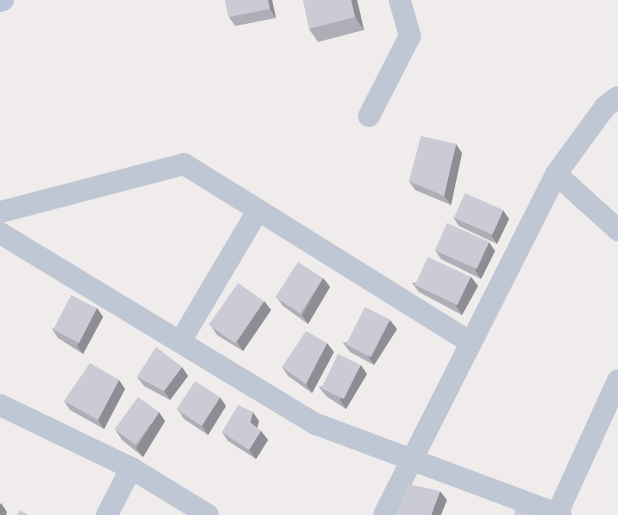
<!DOCTYPE html>
<html>
<head>
<meta charset="utf-8">
<style>
	body { margin:0 }
	#map { position:relative; width:618px; height:515px; overflow:hidden; background:#efeceb; font-family:"Source Sans 3",sans-serif }
	div>[style] { position:absolute }
	.street>* { height:22px; margin:-11px; padding:0 11px; transform-origin:11px; border-radius:11px; background:#bfc7d5 }
	.secondary>* { height:22px; margin:-11px; padding:0 11px; transform-origin:11px; border-radius:11px; background:#bbc3d8 }
	.wall>* { inset:0; background:#aeafb6 }
	.shaded-wall>* { inset:0; background:#8d8e94 }
	.building>* { inset:0; background:#cacbd4; transform-origin:0 0 }
	span { translate:-50% -50%; white-space:nowrap; text-align:center; line-height:1.15; -webkit-text-stroke:3px #fff; paint-order:stroke }
</style>
</head>
<body>
<div id="map">
	<div class="street">
		<i style="left:369px;top:116px;width:90px;rotate:-62.9deg"></i>
		<i style="left:410px;top:36px;width:37px;rotate:-106deg"></i>
		<i style="left:556px;top:174px;width:84px;rotate:42.1deg"></i>
		<i style="left:0;top:212px;width:190px;rotate:-14.6deg"></i>
		<i style="left:184px;top:164px;width:337px;rotate:31.9deg"></i>
		<i style="left:0;top:233px;width:369px;rotate:31.2deg"></i>
		<i style="left:316px;top:424px;width:261px;rotate:20.4deg"></i>
		<i style="left:180px;top:342px;width:153px;rotate:-59.4deg"></i>
		<i style="left:0;top:405px;width:145px;rotate:25.7deg"></i>
		<i style="left:131px;top:468px;width:90px;rotate:31.4deg"></i>
		<i style="left:557px;top:514px;width:147px;rotate:-65.5deg"></i>
		<i style="left:107px;top:515px;width:53px;rotate:-62.9deg"></i>
		<i style="left:384px;top:515px;width:382px;rotate:-63.2deg"></i>
		<i style="left:556px;top:174px;width:83px;rotate:-53.8deg"></i>
		<i style="left:605px;top:107px;width:16px;rotate:-38deg"></i>
	</div>
	<div class="secondary">
		<i style="left:0;top:1px;width:3px;rotate:-18deg"></i>
	</div>
	<div class="wall">
		<i style="clip-path:polygon(225px 0,272px 0,276px 18px,235px 26px,229px 17px)"></i>
		<i style="clip-path:polygon(357px 0,364px 30px,318px 42px,309px 29px)"></i>
		<i style="clip-path:polygon(462px 153px,451px 205px,415px 190px,409px 181px)"></i>
		<i style="clip-path:polygon(453px 217px,509px 219px,497px 244px,459px 226px)"></i>
		<i style="clip-path:polygon(435px 250px,495px 251px,481px 279px,441px 259px)"></i>
		<i style="clip-path:polygon(471px 277px,478px 286px,462px 315px,419px 292px,412px 283px)"></i>
		<i style="clip-path:polygon(323px 278px,330px 287px,308px 324px,283px 306px,277px 298px)"></i>
		<i style="clip-path:polygon(264px 301px,271px 310px,243px 351px,217px 335px,211px 326px)"></i>
		<i style="clip-path:polygon(97px 308px,103px 317px,83px 354px,58px 338px,52px 329px)"></i>
		<i style="clip-path:polygon(397px 329px,374px 365px,350px 352px,343px 343px)"></i>
		<i style="clip-path:polygon(334px 352px,312px 393px,288px 376px,282px 367px)"></i>
		<i style="clip-path:polygon(182px 367px,188px 376px,170px 400px,144px 386px,137px 377px)"></i>
		<i style="clip-path:polygon(367px 374px,346px 409px,326px 396px,319px 387px)"></i>
		<i style="clip-path:polygon(119px 380px,125px 389px,104px 429px,70px 410px,64px 401px)"></i>
		<i style="clip-path:polygon(226px 406px,208px 435px,184px 419px,178px 410px)"></i>
		<i style="clip-path:polygon(165px 421px,143px 457px,122px 440px,116px 431px)"></i>
		<i style="clip-path:polygon(259px 421px,257px 428px,261px 431px,268px 440px,256px 459px,228px 441px,222px 432px)"></i>
	</div>
	<div class="shaded-wall">
		<i style="clip-path:polygon(268px 0,272px 0,276px 18px,270px 9px)"></i>
		<i style="clip-path:polygon(351px 0,357px 0,364px 30px,355px 17px)"></i>
		<i style="clip-path:polygon(456px 144px,462px 153px,451px 205px,444px 196px)"></i>
		<i style="clip-path:polygon(503px 210px,509px 219px,497px 244px,491px 235px)"></i>
		<i style="clip-path:polygon(489px 242px,495px 251px,481px 279px,475px 270px)"></i>
		<i style="clip-path:polygon(471px 277px,478px 286px,462px 315px,456px 306px)"></i>
		<i style="clip-path:polygon(323px 278px,330px 287px,308px 324px,302px 315px)"></i>
		<i style="clip-path:polygon(264px 301px,271px 310px,243px 351px,237px 342px)"></i>
		<i style="clip-path:polygon(97px 308px,103px 317px,83px 354px,77px 346px)"></i>
		<i style="clip-path:polygon(390px 320px,397px 329px,374px 365px,368px 356px)"></i>
		<i style="clip-path:polygon(327px 343px,334px 352px,312px 393px,306px 384px)"></i>
		<i style="clip-path:polygon(361px 365px,367px 374px,346px 409px,340px 400px)"></i>
		<i style="clip-path:polygon(182px 367px,188px 376px,170px 400px,164px 391px)"></i>
		<i style="clip-path:polygon(119px 380px,125px 389px,104px 429px,98px 420px)"></i>
		<i style="clip-path:polygon(220px 397px,226px 406px,208px 435px,202px 426px)"></i>
		<i style="clip-path:polygon(159px 412px,165px 421px,143px 457px,136px 448px)"></i>
		<i style="clip-path:polygon(253px 412px,259px 421px,256px 431px,250px 422px)"></i>
		<i style="clip-path:polygon(261px 431px,268px 440px,256px 459px,249px 450px)"></i>
		<i style="clip-path:polygon(440px 491px,447px 500px,441px 515px,431px 515px)"></i>
		<i style="clip-path:polygon(1px 503px,7px 512px,6px 515px,0 515px,0 505px)"></i>
	</div>
	<div class="building">
		<i style="clip-path:polygon(225px 0,268px 0,270px 9px,229px 17px)"></i>
		<i style="clip-path:polygon(303px 0,351px 0,355px 17px,309px 29px)"></i>
		<i style="clip-path:polygon(421px 136px,456px 144px,444px 196px,409px 181px)"></i>
		<i style="left:465px;top:193px;width:42px;height:27px;rotate:24deg"></i>
		<i style="left:447px;top:223px;width:46px;height:30px;rotate:24deg"></i>
		<i style="left:428px;top:257px;width:47px;height:31px;rotate:25deg"></i>
		<i style="left:298px;top:262px;width:30px;height:42px;rotate:33deg"></i>
		<i style="left:238px;top:283px;width:32px;height:51px;rotate:35deg"></i>
		<i style="left:71px;top:295px;width:29px;height:39px;rotate:27deg"></i>
		<i style="left:365px;top:307px;width:28px;height:42px;rotate:27deg"></i>
		<i style="clip-path:polygon(306px 331px,327px 343px,306px 384px,282px 367px)"></i>
		<i style="clip-path:polygon(156px 347px,182px 367px,164px 391px,137px 377px)"></i>
		<i style="left:338px;top:354px;width:25px;height:38px;rotate:26deg"></i>
		<i style="clip-path:polygon(90px 363px,119px 380px,98px 420px,64px 401px)"></i>
		<i style="left:195px;top:381px;width:30px;height:34px;rotate:33deg"></i>
		<i style="left:138px;top:397px;width:26px;height:40px;rotate:36deg"></i>
		<i style="clip-path:polygon(238px 405px,253px 412px,250px 422px,261px 431px,249px 450px,222px 432px)"></i>
		<i style="clip-path:polygon(408px 484px,440px 491px,431px 515px,397px 515px)"></i>
		<i style="clip-path:polygon(515px 509px,531px 515px,514px 515px)"></i>
		<i style="clip-path:polygon(20px 510px,28px 515px,17px 515px)"></i>
	</div>
</div>
</body>
</html>
